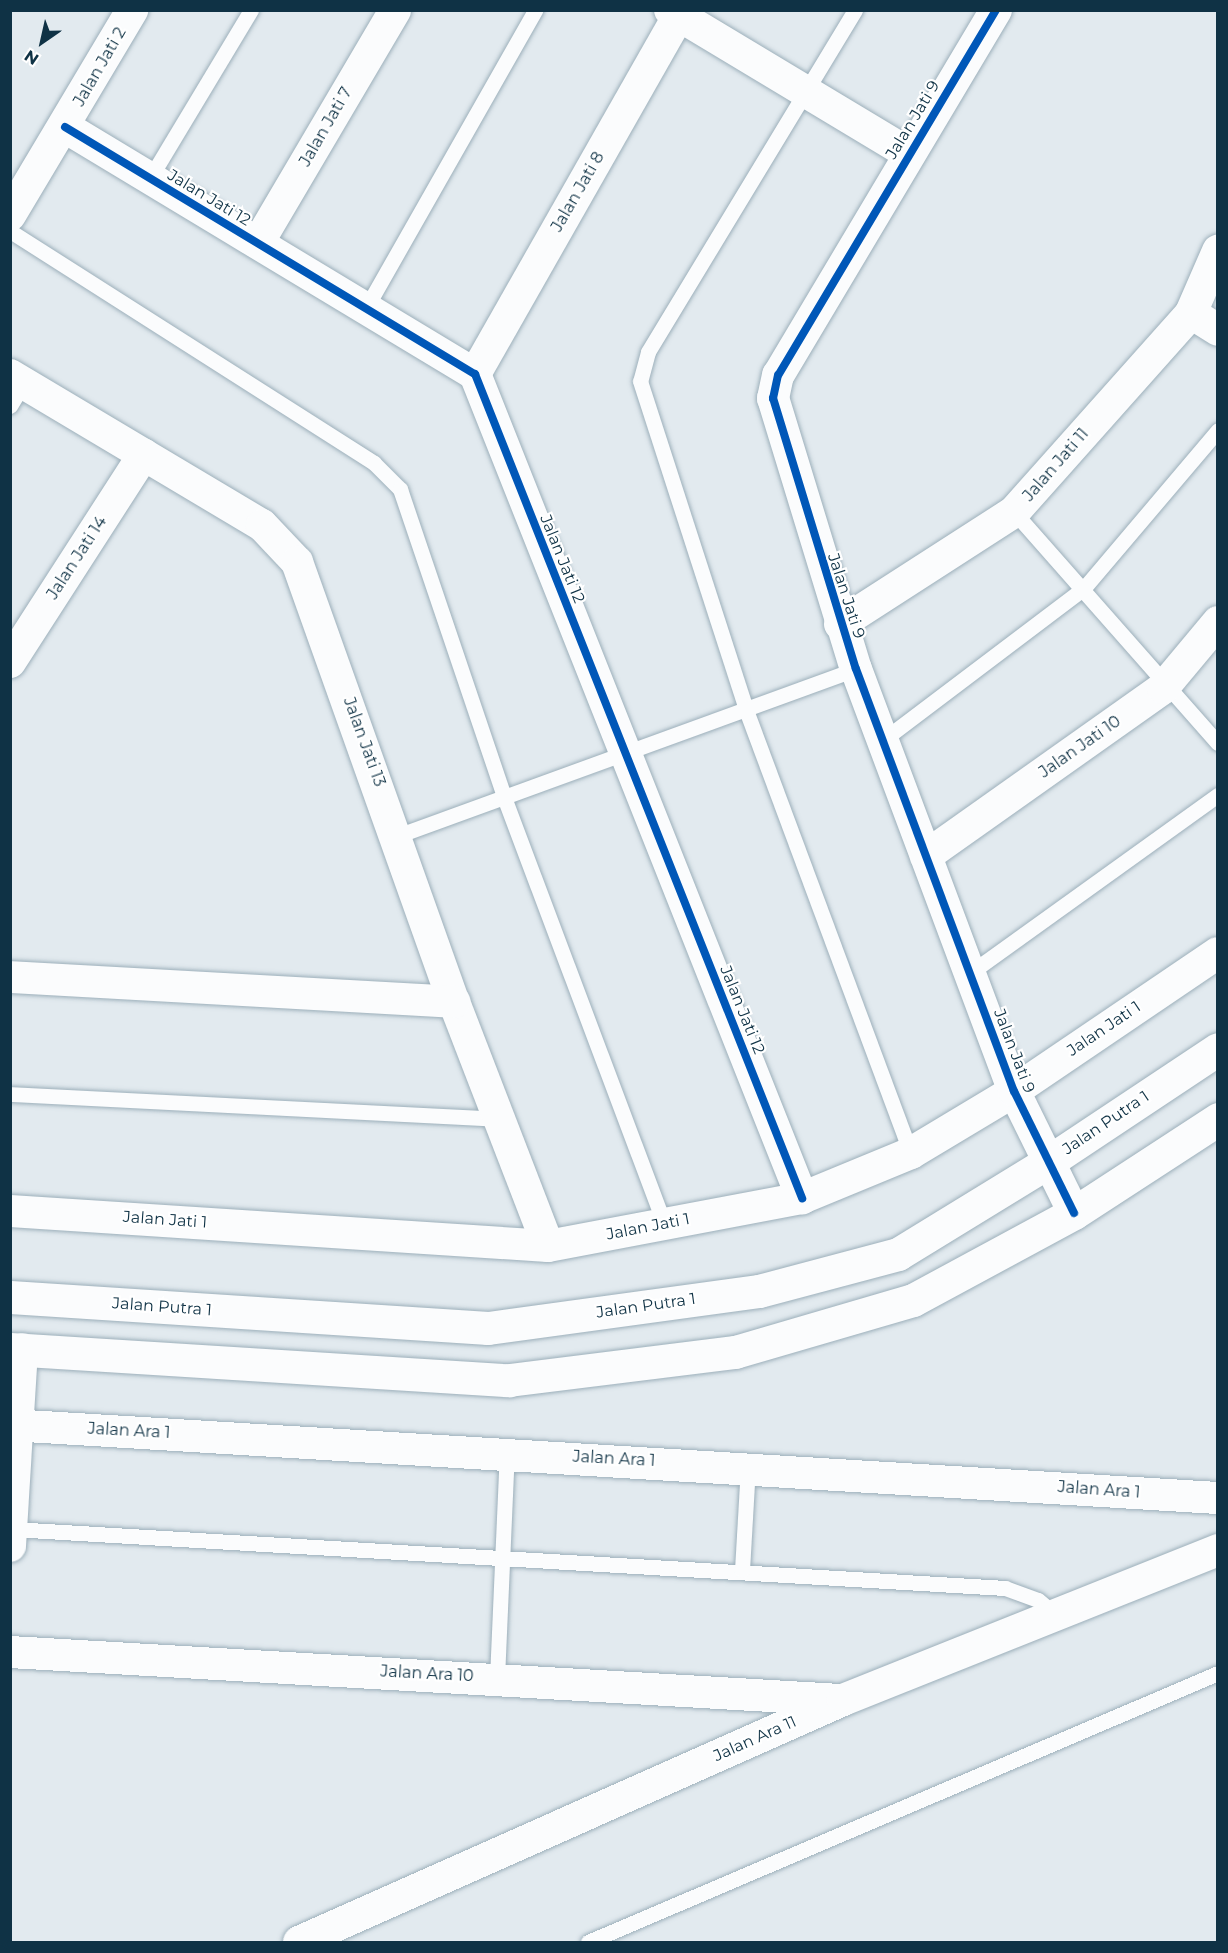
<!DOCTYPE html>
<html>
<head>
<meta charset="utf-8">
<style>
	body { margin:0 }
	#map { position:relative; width:1228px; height:1953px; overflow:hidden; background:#e2eaef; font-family:Montserrat,sans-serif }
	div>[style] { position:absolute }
	.roads { filter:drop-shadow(0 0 2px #9cafba) drop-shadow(0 0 2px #9cafba) }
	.service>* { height:15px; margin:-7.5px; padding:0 7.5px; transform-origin:7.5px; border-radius:7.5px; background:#fbfcfd }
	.minor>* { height:32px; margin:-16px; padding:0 16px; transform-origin:16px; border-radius:16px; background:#fbfcfd }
	.secondary>* { height:33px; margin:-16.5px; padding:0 16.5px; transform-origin:16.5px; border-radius:16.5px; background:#fbfcfd }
	.cycleway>* { height:8px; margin:-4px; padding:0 4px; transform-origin:4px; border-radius:4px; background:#0057b8 }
	span { translate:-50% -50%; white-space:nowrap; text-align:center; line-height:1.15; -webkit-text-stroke:4.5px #fff; paint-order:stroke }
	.street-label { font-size:16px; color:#0f3245 }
	.frame { position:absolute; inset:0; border:12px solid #0f3245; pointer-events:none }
	.north { position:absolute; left:12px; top:12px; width:60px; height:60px; -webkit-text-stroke:4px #fff; paint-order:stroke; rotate:214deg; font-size:16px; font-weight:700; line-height:24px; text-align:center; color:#0f3245 }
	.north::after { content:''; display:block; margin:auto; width:21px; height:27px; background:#0f3245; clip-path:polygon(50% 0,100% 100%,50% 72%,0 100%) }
</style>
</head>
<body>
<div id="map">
	<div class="roads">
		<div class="service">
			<i style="left:855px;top:10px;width:400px;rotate:121.2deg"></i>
			<i style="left:648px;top:352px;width:30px;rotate:105deg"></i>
			<i style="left:640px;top:381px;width:346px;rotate:72.1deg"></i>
			<i style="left:746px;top:710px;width:473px;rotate:69.6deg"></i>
			<i style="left:150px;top:178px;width:196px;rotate:-59deg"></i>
			<i style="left:10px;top:231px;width:432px;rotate:32.5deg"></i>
			<i style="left:374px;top:463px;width:37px;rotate:45deg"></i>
			<i style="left:400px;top:489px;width:328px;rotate:71.3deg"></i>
			<i style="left:505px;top:800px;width:453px;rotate:69.4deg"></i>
			<i style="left:366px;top:308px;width:343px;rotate:-60.4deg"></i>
			<i style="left:10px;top:406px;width:27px;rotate:-59deg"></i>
			<i style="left:1014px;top:512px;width:308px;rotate:48.6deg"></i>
			<i style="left:883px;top:740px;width:252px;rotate:-37.1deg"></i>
			<i style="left:1084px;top:588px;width:207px;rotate:-49.7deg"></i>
			<i style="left:397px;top:836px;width:488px;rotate:-20deg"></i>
			<i style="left:970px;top:973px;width:305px;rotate:-35.7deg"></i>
			<i style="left:10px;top:1094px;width:490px;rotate:2.9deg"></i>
			<i style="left:12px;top:1529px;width:995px;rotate:3.4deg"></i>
			<i style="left:1005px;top:1588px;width:35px;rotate:20deg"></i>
			<i style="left:1038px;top:1600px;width:25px;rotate:40deg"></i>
			<i style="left:742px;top:1570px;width:103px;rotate:-86.7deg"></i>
			<i style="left:497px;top:1678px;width:225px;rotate:-87.5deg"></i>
			<i style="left:588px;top:1942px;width:685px;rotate:-23.12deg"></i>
		</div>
		<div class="minor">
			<i style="left:670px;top:10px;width:278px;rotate:31deg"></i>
			<i style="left:996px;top:10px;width:425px;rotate:120.8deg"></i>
			<i style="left:778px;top:375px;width:24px;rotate:102deg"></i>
			<i style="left:773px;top:398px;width:283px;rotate:73deg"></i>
			<i style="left:856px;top:669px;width:451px;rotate:69.5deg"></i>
			<i style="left:1014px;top:1091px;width:136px;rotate:63.8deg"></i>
			<i style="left:65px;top:127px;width:479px;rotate:31.1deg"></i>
			<i style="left:475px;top:374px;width:887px;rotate:68.35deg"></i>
			<i style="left:10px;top:215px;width:239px;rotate:-59.2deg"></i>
			<i style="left:258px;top:243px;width:270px;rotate:-59.5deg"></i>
			<i style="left:1191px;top:313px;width:32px;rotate:32deg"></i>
			<i style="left:475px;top:374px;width:419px;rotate:-60.4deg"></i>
			<i style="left:10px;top:375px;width:293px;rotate:30.8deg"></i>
			<i style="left:262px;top:525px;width:51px;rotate:46.6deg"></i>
			<i style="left:297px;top:562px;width:467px;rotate:70.4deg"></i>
			<i style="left:454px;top:1002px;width:261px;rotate:68.9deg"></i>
			<i style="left:840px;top:624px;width:207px;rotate:-32.8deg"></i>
			<i style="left:1014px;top:512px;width:266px;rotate:-48.3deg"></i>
			<i style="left:1191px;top:313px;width:68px;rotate:-66.5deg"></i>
			<i style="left:10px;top:662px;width:247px;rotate:-57.2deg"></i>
			<i style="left:926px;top:856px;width:291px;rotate:-35.3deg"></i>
			<i style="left:1163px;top:688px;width:86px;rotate:-50.2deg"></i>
			<i style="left:10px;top:977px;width:445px;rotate:3.2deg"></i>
			<i style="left:10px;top:1211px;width:539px;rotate:3.72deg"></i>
			<i style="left:548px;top:1246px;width:258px;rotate:-10.7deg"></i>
			<i style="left:802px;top:1198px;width:118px;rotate:-22.4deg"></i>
			<i style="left:911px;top:1153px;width:120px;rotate:-31deg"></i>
			<i style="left:1014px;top:1091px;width:246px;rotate:-34.1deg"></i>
			<i style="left:10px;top:1425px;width:1210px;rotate:3.46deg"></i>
			<i style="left:10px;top:1546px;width:197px;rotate:-86.5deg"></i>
			<i style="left:10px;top:1652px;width:830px;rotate:3.31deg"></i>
			<i style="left:299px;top:1942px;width:595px;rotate:-23.98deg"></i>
			<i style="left:843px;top:1700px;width:404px;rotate:-21.8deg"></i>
		</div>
		<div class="secondary">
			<i style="left:10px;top:1297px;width:479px;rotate:3.7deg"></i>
			<i style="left:488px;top:1328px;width:274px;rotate:-7.8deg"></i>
			<i style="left:759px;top:1291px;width:144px;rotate:-14.9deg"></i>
			<i style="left:898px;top:1254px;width:176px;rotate:-31.5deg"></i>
			<i style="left:1048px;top:1162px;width:204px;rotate:-33.6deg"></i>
			<i style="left:10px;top:1349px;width:500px;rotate:3.6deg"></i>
			<i style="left:509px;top:1380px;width:228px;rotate:-7.1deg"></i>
			<i style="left:735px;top:1352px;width:185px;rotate:-16.3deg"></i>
			<i style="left:913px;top:1300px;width:183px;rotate:-28.4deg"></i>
			<i style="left:1074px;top:1213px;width:172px;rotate:-33.1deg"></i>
		</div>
	</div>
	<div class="cycleway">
		<i style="left:996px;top:10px;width:425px;rotate:120.8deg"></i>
		<i style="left:778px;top:375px;width:24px;rotate:102deg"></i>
		<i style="left:773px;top:398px;width:283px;rotate:73deg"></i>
		<i style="left:856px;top:669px;width:451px;rotate:69.5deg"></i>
		<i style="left:1014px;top:1091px;width:136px;rotate:63.8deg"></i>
		<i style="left:65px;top:127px;width:479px;rotate:31.1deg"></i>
		<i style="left:475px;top:374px;width:887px;rotate:68.35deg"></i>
	</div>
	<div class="street-label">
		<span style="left:100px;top:67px;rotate:-60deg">Jalan Jati 2</span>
		<span style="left:913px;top:120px;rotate:-59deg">Jalan Jati 9</span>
		<span style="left:326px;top:127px;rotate:-60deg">Jalan Jati 7</span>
		<span style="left:578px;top:192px;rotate:-60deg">Jalan Jati 8</span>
		<span style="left:209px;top:198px;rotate:31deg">Jalan Jati 12</span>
		<span style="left:1056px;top:465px;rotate:-49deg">Jalan Jati 11</span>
		<span style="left:77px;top:558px;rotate:-57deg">Jalan Jati 14</span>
		<span style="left:562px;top:559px;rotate:68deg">Jalan Jati 12</span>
		<span style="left:846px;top:596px;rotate:72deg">Jalan Jati 9</span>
		<span style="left:364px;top:742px;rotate:70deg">Jalan Jati 13</span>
		<span style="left:1080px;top:747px;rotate:-35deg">Jalan Jati 10</span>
		<span style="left:742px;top:1010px;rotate:68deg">Jalan Jati 12</span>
		<span style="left:1104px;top:1029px;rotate:-34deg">Jalan Jati 1</span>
		<span style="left:1014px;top:1051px;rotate:69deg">Jalan Jati 9</span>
		<span style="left:1106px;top:1123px;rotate:-34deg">Jalan Putra 1</span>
		<span style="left:165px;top:1220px;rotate:4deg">Jalan Jati 1</span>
		<span style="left:648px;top:1227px;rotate:-11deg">Jalan Jati 1</span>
		<span style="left:646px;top:1306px;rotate:-8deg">Jalan Putra 1</span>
		<span style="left:162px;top:1307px;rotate:4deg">Jalan Putra 1</span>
		<span style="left:129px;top:1431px;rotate:3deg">Jalan Ara 1</span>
		<span style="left:614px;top:1459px;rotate:3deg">Jalan Ara 1</span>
		<span style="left:1099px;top:1490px;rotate:4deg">Jalan Ara 1</span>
		<span style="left:427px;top:1674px;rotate:3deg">Jalan Ara 10</span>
		<span style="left:755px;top:1739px;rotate:-24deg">Jalan Ara 11</span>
	</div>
	<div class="frame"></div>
	<div class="north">N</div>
</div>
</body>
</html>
